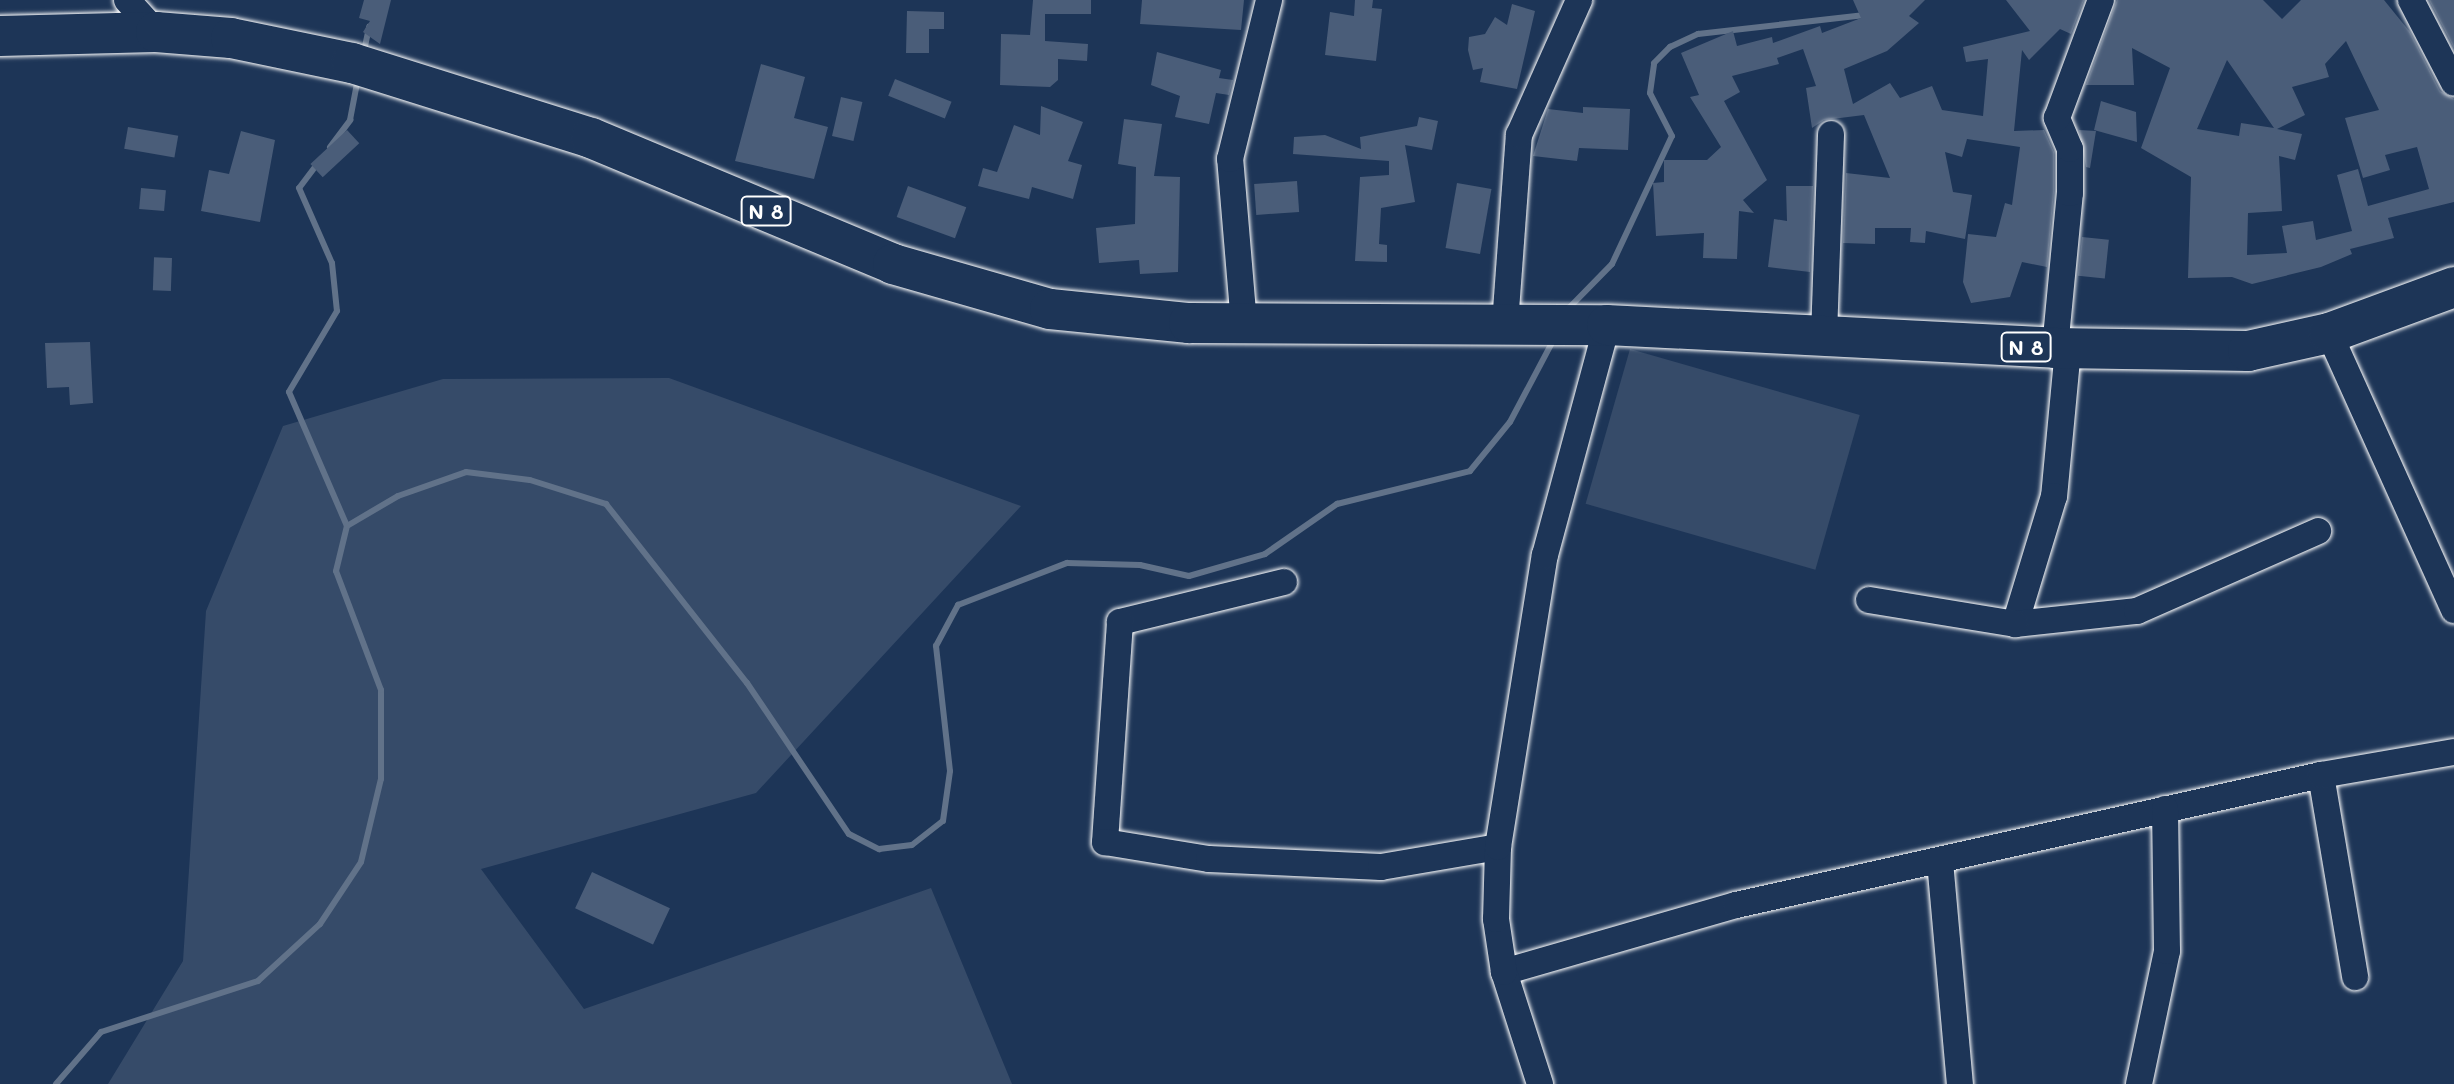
<!DOCTYPE html>
<html>
<head>
<meta charset="utf-8">
<style>
	body { margin:0 }
	#map { position:relative; width:2454px; height:1084px; overflow:hidden; background:#1d3557; font-family:Mali,sans-serif }
	div>[style] { position:absolute }
	.green>* { inset:0; background:#364b69; transform-origin:0 0 }
	.stream>* { height:6px; margin:-3px; padding:0 3px; transform-origin:3px; border-radius:3px; background:#617289 }
	.building>* { inset:0; background:#4a5d79; transform-origin:0 0 }
	.roads { filter:drop-shadow(0 0 2px #fff) drop-shadow(0 0 2px #fff) }
	.minor>* { height:26px; margin:-13px; padding:0 13px; transform-origin:13px; border-radius:13px; background:#1d3557 }
	.highway>* { height:40px; margin:-20px; padding:0 20px; transform-origin:20px; border-radius:20px; background:#1d3557 }
	span { translate:-50% -50%; white-space:nowrap; text-align:center; line-height:1.15; -webkit-text-stroke:6px #1d3557; paint-order:stroke }
	.shield-label span { padding:2px 6px; background:#1d3557; border:2px solid; border-radius:6px; -webkit-text-stroke-width:0 }
	.shield-label { font-size:20px; color:#fff; font-weight:700 }
</style>
</head>
<body>
<div id="map">
	<div class="green">
		<i style="left:1630px;top:349px;width:239px;height:161px;rotate:16deg"></i>
		<i style="clip-path:polygon(669px 378px,1021px 506px,756px 793px,481px 869px,584px 1009px,931px 888px,1012px 1084px,108px 1084px,183px 961px,206px 611px,283px 426px,443px 379px)"></i>
	</div>
	<div class="stream">
		<i style="left:364px;top:51px;width:25px;rotate:-78deg"></i>
		<i style="left:330px;top:147px;width:34px;rotate:-53deg"></i>
		<i style="left:350px;top:120px;width:43px;rotate:-79.2deg"></i>
		<i style="left:318px;top:163px;width:31px;rotate:127deg"></i>
		<i style="left:299px;top:188px;width:82px;rotate:66.3deg"></i>
		<i style="left:332px;top:263px;width:48px;rotate:84.1deg"></i>
		<i style="left:337px;top:311px;width:94px;rotate:120.7deg"></i>
		<i style="left:289px;top:392px;width:146px;rotate:66.6deg"></i>
		<i style="left:1565px;top:312px;width:67px;rotate:-45.6deg"></i>
		<i style="left:1612px;top:264px;width:141px;rotate:-64.9deg"></i>
		<i style="left:1672px;top:136px;width:48px;rotate:-117.1deg"></i>
		<i style="left:1650px;top:93px;width:30px;rotate:-82deg"></i>
		<i style="left:1654px;top:63px;width:23px;rotate:-45deg"></i>
		<i style="left:1670px;top:47px;width:31px;rotate:-25deg"></i>
		<i style="left:1698px;top:34px;width:168px;rotate:-6.5deg"></i>
		<i style="left:56px;top:1084px;width:69px;rotate:-49.1deg"></i>
		<i style="left:101px;top:1032px;width:165px;rotate:-18deg"></i>
		<i style="left:258px;top:981px;width:84px;rotate:-42.6deg"></i>
		<i style="left:320px;top:924px;width:74px;rotate:-56.5deg"></i>
		<i style="left:361px;top:862px;width:85px;rotate:-76.5deg"></i>
		<i style="left:381px;top:779px;width:89px;rotate:-90deg"></i>
		<i style="left:381px;top:690px;width:127px;rotate:-110.7deg"></i>
		<i style="left:336px;top:571px;width:46px;rotate:-76.3deg"></i>
		<i style="left:347px;top:526px;width:59px;rotate:-30.5deg"></i>
		<i style="left:398px;top:496px;width:72px;rotate:-19.4deg"></i>
		<i style="left:466px;top:472px;width:64px;rotate:7.1deg"></i>
		<i style="left:530px;top:480px;width:80px;rotate:17.5deg"></i>
		<i style="left:606px;top:504px;width:228px;rotate:51.8deg"></i>
		<i style="left:747px;top:683px;width:182px;rotate:56deg"></i>
		<i style="left:849px;top:834px;width:34px;rotate:27deg"></i>
		<i style="left:879px;top:849px;width:33px;rotate:-7deg"></i>
		<i style="left:912px;top:845px;width:39px;rotate:-38deg"></i>
		<i style="left:943px;top:821px;width:50px;rotate:-82deg"></i>
		<i style="left:950px;top:771px;width:126px;rotate:-96.4deg"></i>
		<i style="left:936px;top:646px;width:47px;rotate:-61.8deg"></i>
		<i style="left:958px;top:605px;width:117px;rotate:-21.1deg"></i>
		<i style="left:1067px;top:563px;width:73px;rotate:1.6deg"></i>
		<i style="left:1140px;top:565px;width:50px;rotate:12.7deg"></i>
		<i style="left:1189px;top:576px;width:79px;rotate:-16.1deg"></i>
		<i style="left:1265px;top:554px;width:88px;rotate:-34.8deg"></i>
		<i style="left:1337px;top:504px;width:137px;rotate:-13.9deg"></i>
		<i style="left:1470px;top:471px;width:63px;rotate:-50.8deg"></i>
		<i style="left:1510px;top:422px;width:96px;rotate:-62.1deg"></i>
	</div>
	<div class="building">
		<i style="clip-path:polygon(364px 0,391px 0,380px 44px,363px 32px,370px 21px,359px 18px)"></i>
		<i style="clip-path:polygon(1033px 0,1091px 0,1091px 14px,1045px 14px,1045px 41px,1088px 44px,1087px 61px,1058px 59px,1058px 80px,1050px 87px,1000px 85px,1001px 34px,1030px 35px)"></i>
		<i style="clip-path:polygon(1142px 0,1244px 0,1241px 30px,1140px 24px)"></i>
		<i style="clip-path:polygon(1355px 0,1373px 0,1372px 8px,1382px 9px,1376px 61px,1325px 55px,1330px 12px,1354px 16px)"></i>
		<i style="clip-path:polygon(1853px 0,1925px 0,1909px 16px,1919px 23px,1887px 51px,1844px 69px,1853px 104px,1890px 83px,1900px 98px,1932px 86px,1942px 110px,1983px 116px,1988px 59px,1966px 62px,1963px 47px,2030px 31px,2006px 0,2084px 0,2071px 34px,2060px 29px,2029px 60px,2022px 50px,2014px 131px,2044px 130px,2054px 152px,2054px 192px,2047px 267px,2022px 262px,2010px 297px,1971px 303px,1963px 282px,1968px 234px,1996px 237px,2005px 203px,2012px 205px,2020px 147px,1967px 139px,1962px 157px,1945px 152px,1953px 192px,1972px 195px,1965px 239px,1926px 231px,1925px 243px,1910px 242px,1911px 228px,1875px 228px,1875px 244px,1843px 243px,1846px 173px,1890px 178px,1864px 115px,1824px 120px,1812px 128px,1806px 88px,1816px 86px,1803px 49px,1777px 58px,1779px 64px,1732px 76px,1740px 92px,1724px 101px,1767px 180px,1743px 200px,1754px 213px,1739px 211px,1737px 259px,1703px 258px,1704px 233px,1656px 236px,1653px 183px,1664px 182px,1664px 160px,1707px 160px,1721px 147px,1690px 97px,1699px 95px,1681px 53px,1733px 31px,1737px 46px,1772px 37px,1773px 43px,1820px 26px,1822px 33px,1861px 18px)"></i>
		<i style="clip-path:polygon(evenodd,2117px 0,2263px 0,2282px 19px,2301px 0,2384px 0,2410px 32px,2440px 91px,2454px 99px,2454px 202px,2388px 218px,2394px 238px,2350px 249px,2352px 254px,2321px 267px,2252px 284px,2232px 277px,2188px 278px,2191px 177px,2141px 148px,2170px 68px,2132px 48px,2134px 85px,2086px 85px,2117px 0,2346px 41px,2379px 110px,2345px 118px,2363px 178px,2390px 170px,2385px 155px,2417px 147px,2429px 189px,2368px 206px,2358px 169px,2337px 175px,2352px 231px,2316px 240px,2313px 221px,2282px 226px,2287px 253px,2247px 255px,2248px 213px,2282px 211px,2279px 156px,2295px 160px,2302px 134px,2277px 129px,2305px 115px,2292px 87px,2329px 77px,2325px 64px,2346px 41px,2117px 0,2227px 60px,2274px 128px,2241px 123px,2239px 136px,2197px 129px,2227px 60px)"></i>
		<i style="clip-path:polygon(2429px 0,2454px 0,2454px 48px)"></i>
		<i style="clip-path:polygon(1512px 4px,1535px 11px,1517px 89px,1480px 82px,1483px 68px,1473px 70px,1468px 50px,1469px 37px,1485px 34px,1495px 17px,1507px 25px)"></i>
		<i style="clip-path:polygon(907px 11px,944px 12px,944px 29px,929px 29px,929px 53px,906px 53px)"></i>
		<i style="clip-path:polygon(1157px 52px,1221px 70px,1219px 78px,1233px 80px,1229px 95px,1216px 93px,1209px 124px,1175px 117px,1180px 96px,1151px 85px)"></i>
		<i style="clip-path:polygon(761px 64px,805px 77px,794px 118px,828px 127px,814px 179px,735px 161px)"></i>
		<i style="left:895px;top:79px;width:61px;height:18px;rotate:22deg"></i>
		<i style="left:841px;top:97px;width:22px;height:40px;rotate:13deg"></i>
		<i style="clip-path:polygon(2101px 101px,2136px 112px,2137px 142px,2094px 130px)"></i>
		<i style="clip-path:polygon(1041px 106px,1083px 122px,1068px 161px,1082px 165px,1073px 199px,1032px 187px,1029px 199px,978px 186px,983px 168px,997px 172px,1014px 125px,1040px 135px)"></i>
		<i style="clip-path:polygon(1583px 107px,1630px 109px,1628px 150px,1579px 148px,1577px 161px,1533px 156px,1548px 109px,1583px 113px)"></i>
		<i style="clip-path:polygon(1419px 117px,1438px 121px,1432px 150px,1405px 145px,1415px 202px,1381px 208px,1379px 244px,1387px 245px,1387px 262px,1355px 261px,1360px 177px,1389px 175px,1389px 161px,1293px 154px,1294px 137px,1325px 135px,1361px 149px,1360px 137px,1417px 126px)"></i>
		<i style="clip-path:polygon(1124px 119px,1162px 124px,1154px 176px,1180px 177px,1178px 272px,1140px 274px,1139px 260px,1099px 263px,1096px 228px,1135px 224px,1136px 167px,1118px 164px)"></i>
		<i style="left:128px;top:127px;width:51px;height:22px;rotate:10deg"></i>
		<i style="left:347px;top:130px;width:18px;height:50px;rotate:47deg"></i>
		<i style="clip-path:polygon(2079px 130px,2096px 131px,2090px 168px,2086px 167px)"></i>
		<i style="clip-path:polygon(241px 131px,275px 140px,260px 222px,201px 211px,209px 170px,229px 174px)"></i>
		<i style="left:1297px;top:181px;width:31px;height:43px;rotate:86deg"></i>
		<i style="left:1457px;top:183px;width:35px;height:66px;rotate:10deg"></i>
		<i style="left:908px;top:186px;width:62px;height:33px;rotate:20deg"></i>
		<i style="clip-path:polygon(1786px 186px,1813px 186px,1810px 272px,1768px 267px,1774px 219px,1787px 221px)"></i>
		<i style="left:141px;top:188px;width:25px;height:21px;rotate:5deg"></i>
		<i style="left:2082px;top:237px;width:27px;height:39px;rotate:6deg"></i>
		<i style="left:172px;top:258px;width:33px;height:18px;rotate:92deg"></i>
		<i style="clip-path:polygon(90px 342px,93px 403px,70px 405px,69px 387px,47px 388px,45px 343px)"></i>
		<i style="left:592px;top:872px;width:86px;height:40px;rotate:25deg"></i>
	</div>
	<div class="roads">
		<div class="minor">
			<i style="left:127px;top:0;width:43px;rotate:47.8deg"></i>
			<i style="left:2411px;top:0;width:93px;rotate:62.6deg"></i>
			<i style="left:1244px;top:324px;width:166px;rotate:-94.8deg"></i>
			<i style="left:1230px;top:159px;width:164px;rotate:-76.2deg"></i>
			<i style="left:1505px;top:324px;width:190px;rotate:-85.8deg"></i>
			<i style="left:1519px;top:135px;width:148px;rotate:-66deg"></i>
			<i style="left:2329px;top:333px;width:304px;rotate:65.7deg"></i>
			<i style="left:1824px;top:336px;width:202px;rotate:-88deg"></i>
			<i style="left:2055px;top:348px;width:156px;rotate:-84.5deg"></i>
			<i style="left:2070px;top:193px;width:44px;rotate:-90deg"></i>
			<i style="left:2070px;top:149px;width:34px;rotate:-113deg"></i>
			<i style="left:2057px;top:118px;width:126px;rotate:-69.6deg"></i>
			<i style="left:2068px;top:349px;width:148px;rotate:95.4deg"></i>
			<i style="left:2054px;top:496px;width:134px;rotate:106.9deg"></i>
			<i style="left:2015px;top:624px;width:123px;rotate:-6.1deg"></i>
			<i style="left:2137px;top:611px;width:198px;rotate:-23.8deg"></i>
			<i style="left:1284px;top:582px;width:169px;rotate:166.3deg"></i>
			<i style="left:1120px;top:622px;width:221px;rotate:93.9deg"></i>
			<i style="left:1105px;top:842px;width:105px;rotate:9.3deg"></i>
			<i style="left:1209px;top:859px;width:172px;rotate:2.7deg"></i>
			<i style="left:1381px;top:867px;width:119px;rotate:-9.7deg"></i>
			<i style="left:1869px;top:600px;width:148px;rotate:9.3deg"></i>
			<i style="left:2321px;top:775px;width:205px;rotate:80.4deg"></i>
			<i style="left:1940px;top:861px;width:224px;rotate:84.9deg"></i>
			<i style="left:1504px;top:972px;width:241px;rotate:-16.1deg"></i>
			<i style="left:1736px;top:905px;width:599px;rotate:-12.53deg"></i>
			<i style="left:2321px;top:775px;width:135px;rotate:-9.8deg"></i>
			<i style="left:1540px;top:1084px;width:118px;rotate:-107.8deg"></i>
			<i style="left:1504px;top:972px;width:54px;rotate:-98.6deg"></i>
			<i style="left:1496px;top:919px;width:72px;rotate:-88.4deg"></i>
			<i style="left:1498px;top:847px;width:296px;rotate:-80.9deg"></i>
			<i style="left:1545px;top:555px;width:238px;rotate:-74.9deg"></i>
			<i style="left:2139px;top:1084px;width:136px;rotate:-78.1deg"></i>
			<i style="left:2167px;top:951px;width:142px;rotate:-90.8deg"></i>
		</div>
		<div class="highway">
			<i style="left:0;top:36px;width:156px;rotate:-1.5deg"></i>
			<i style="left:156px;top:32px;width:75px;rotate:4.6deg"></i>
			<i style="left:231px;top:38px;width:124px;rotate:11.7deg"></i>
			<i style="left:352px;top:63px;width:250px;rotate:17.4deg"></i>
			<i style="left:591px;top:138px;width:327px;rotate:22.6deg"></i>
			<i style="left:893px;top:264px;width:163px;rotate:16deg"></i>
			<i style="left:1050px;top:309px;width:140px;rotate:5.8deg"></i>
			<i style="left:1189px;top:323px;width:418px;rotate:0.3deg"></i>
			<i style="left:1607px;top:325px;width:449px;rotate:2.9deg"></i>
			<i style="left:2055px;top:348px;width:193px;rotate:0.9deg"></i>
			<i style="left:2248px;top:351px;width:83px;rotate:-12.5deg"></i>
			<i style="left:2329px;top:333px;width:133px;rotate:-20.2deg"></i>
		</div>
	</div>
	<div class="shield-label">
		<span style="left:766px;top:211px">N 8</span>
		<span style="left:2026px;top:347px">N 8</span>
	</div>
</div>
</body>
</html>
